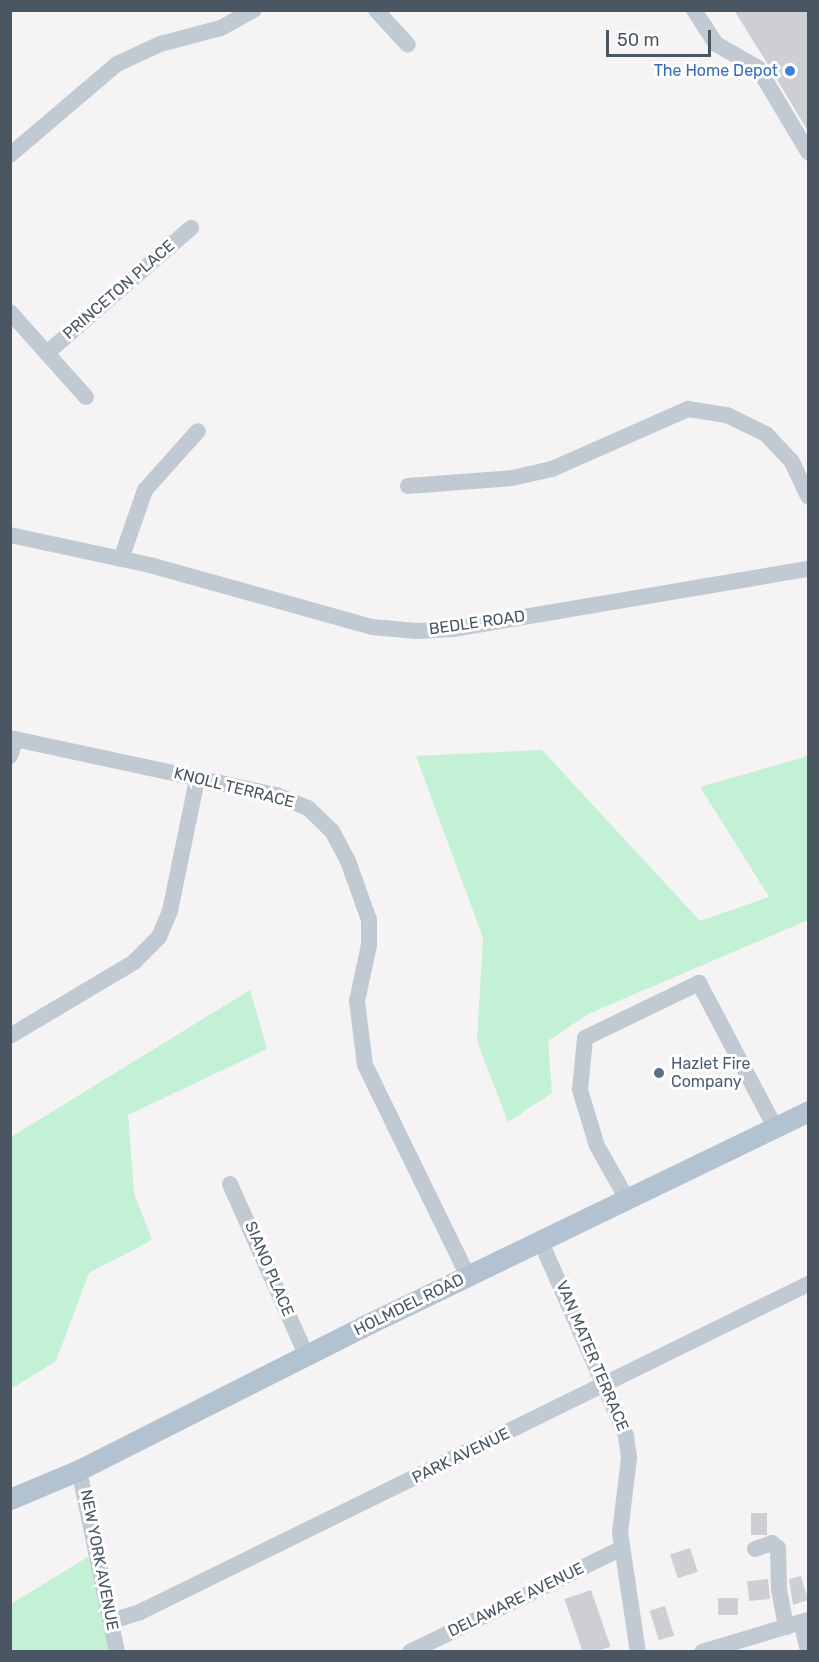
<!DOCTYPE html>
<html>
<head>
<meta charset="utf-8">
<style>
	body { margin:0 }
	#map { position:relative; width:819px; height:1662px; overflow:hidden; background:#f5f3f3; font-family:Rubik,sans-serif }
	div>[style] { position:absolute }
	.green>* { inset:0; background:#c3f1d5 }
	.building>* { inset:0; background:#cdcfd5; transform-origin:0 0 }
	.minor>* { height:16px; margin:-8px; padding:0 8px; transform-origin:8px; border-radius:8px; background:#c1cad2 }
	.major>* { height:21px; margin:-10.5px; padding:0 10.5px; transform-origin:10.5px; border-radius:10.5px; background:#b3c2d1 }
	.dots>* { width:16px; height:16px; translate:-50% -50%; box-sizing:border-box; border:3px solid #fff; border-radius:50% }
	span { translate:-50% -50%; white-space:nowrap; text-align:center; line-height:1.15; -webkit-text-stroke:6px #fff; paint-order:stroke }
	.shop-label { font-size:16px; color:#366cbe }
	.right { translate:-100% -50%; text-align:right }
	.street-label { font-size:16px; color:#4a5661 }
	.service-label { font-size:16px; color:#4e5e75 }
	.left { translate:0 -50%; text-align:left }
	.frame { position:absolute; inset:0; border:12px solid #4a5661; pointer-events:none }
	.scale { position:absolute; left:606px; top:30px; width:105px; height:27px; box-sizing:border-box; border:3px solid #4a5661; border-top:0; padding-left:8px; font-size:18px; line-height:21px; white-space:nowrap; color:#4a5661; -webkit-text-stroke:4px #fff; paint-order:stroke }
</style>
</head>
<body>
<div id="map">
	<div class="green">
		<i style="clip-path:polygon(542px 750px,700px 921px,769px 897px,700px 787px,808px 756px,808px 920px,588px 1014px,548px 1041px,552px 1093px,508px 1122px,477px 1041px,483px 938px,416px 756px)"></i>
		<i style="clip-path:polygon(250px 990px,267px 1049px,128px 1115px,134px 1193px,152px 1240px,89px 1273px,56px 1361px,11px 1389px,11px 1137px)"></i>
		<i style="clip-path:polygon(99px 1550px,117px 1651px,11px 1652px,11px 1604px)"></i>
	</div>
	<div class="building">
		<i style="clip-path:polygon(734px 10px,808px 10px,808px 131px,767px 63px)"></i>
		<i style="left:751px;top:1513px;width:16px;height:22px"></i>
		<i style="left:690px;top:1548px;width:25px;height:21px;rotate:72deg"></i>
		<i style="clip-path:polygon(801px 1576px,808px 1600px,793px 1605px,789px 1579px)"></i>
		<i style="left:768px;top:1579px;width:20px;height:21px;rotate:84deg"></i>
		<i style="left:591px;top:1590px;width:60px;height:28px;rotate:71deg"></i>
		<i style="left:718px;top:1598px;width:20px;height:17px"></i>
		<i style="left:665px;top:1606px;width:31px;height:16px;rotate:73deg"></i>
	</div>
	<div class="minor">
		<i style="left:376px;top:10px;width:47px;rotate:47.6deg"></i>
		<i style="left:694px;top:10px;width:40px;rotate:57.1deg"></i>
		<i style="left:716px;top:44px;width:48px;rotate:29.7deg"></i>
		<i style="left:758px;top:68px;width:98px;rotate:59.2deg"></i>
		<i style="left:10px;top:155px;width:140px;rotate:-40.4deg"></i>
		<i style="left:117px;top:64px;width:47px;rotate:-24.9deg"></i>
		<i style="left:160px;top:44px;width:63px;rotate:-14.7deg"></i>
		<i style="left:221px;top:28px;width:38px;rotate:-29deg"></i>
		<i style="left:10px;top:312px;width:114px;rotate:48.2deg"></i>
		<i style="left:47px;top:353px;width:191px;rotate:-41deg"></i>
		<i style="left:408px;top:486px;width:104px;rotate:-4.4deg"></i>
		<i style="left:512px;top:478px;width:41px;rotate:-12.7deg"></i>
		<i style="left:552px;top:469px;width:149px;rotate:-23.8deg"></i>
		<i style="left:688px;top:409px;width:39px;rotate:9deg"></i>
		<i style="left:727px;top:415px;width:43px;rotate:26deg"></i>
		<i style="left:766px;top:434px;width:38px;rotate:47deg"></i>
		<i style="left:792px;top:462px;width:38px;rotate:65deg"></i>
		<i style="left:10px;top:535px;width:143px;rotate:12.1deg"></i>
		<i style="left:150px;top:565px;width:230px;rotate:15.6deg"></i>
		<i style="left:372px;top:627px;width:45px;rotate:5.1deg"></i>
		<i style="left:417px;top:631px;width:36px;rotate:-3deg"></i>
		<i style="left:453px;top:629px;width:360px;rotate:-9.6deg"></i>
		<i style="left:121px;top:559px;width:73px;rotate:-70.8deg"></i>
		<i style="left:145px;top:490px;width:79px;rotate:-48.1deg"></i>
		<i style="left:10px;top:738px;width:273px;rotate:12.1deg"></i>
		<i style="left:277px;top:795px;width:34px;rotate:23deg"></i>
		<i style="left:308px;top:808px;width:33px;rotate:44deg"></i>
		<i style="left:332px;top:831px;width:34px;rotate:62deg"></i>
		<i style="left:348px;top:861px;width:63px;rotate:70.4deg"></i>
		<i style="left:369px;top:920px;width:25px;rotate:90deg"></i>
		<i style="left:369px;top:945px;width:57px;rotate:102.1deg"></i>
		<i style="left:357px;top:1001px;width:64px;rotate:82.9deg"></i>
		<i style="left:365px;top:1065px;width:235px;rotate:64deg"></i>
		<i style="left:10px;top:756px;width:18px;rotate:-71deg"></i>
		<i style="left:10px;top:1036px;width:144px;rotate:-30.8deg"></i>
		<i style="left:134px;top:962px;width:35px;rotate:-45deg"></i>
		<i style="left:159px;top:937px;width:28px;rotate:-67deg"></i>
		<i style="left:170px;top:911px;width:135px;rotate:-78.4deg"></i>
		<i style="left:230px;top:1184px;width:187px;rotate:66deg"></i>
		<i style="left:627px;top:1199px;width:61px;rotate:-119.5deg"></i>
		<i style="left:597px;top:1146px;width:59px;rotate:-106.9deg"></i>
		<i style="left:580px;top:1090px;width:52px;rotate:-84.5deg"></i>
		<i style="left:585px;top:1038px;width:127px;rotate:-25.8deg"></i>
		<i style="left:699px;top:983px;width:163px;rotate:62.2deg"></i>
		<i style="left:541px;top:1242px;width:212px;rotate:66.3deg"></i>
		<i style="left:626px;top:1436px;width:22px;rotate:82deg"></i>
		<i style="left:629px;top:1458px;width:75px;rotate:96.9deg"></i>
		<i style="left:620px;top:1532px;width:121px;rotate:81.5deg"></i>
		<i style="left:79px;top:1470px;width:186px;rotate:78.2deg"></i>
		<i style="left:755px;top:1549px;width:18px;rotate:-19deg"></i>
		<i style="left:772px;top:1543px;width:8px;rotate:40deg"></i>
		<i style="left:778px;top:1548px;width:42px;rotate:88.6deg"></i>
		<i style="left:779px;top:1590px;width:38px;rotate:79deg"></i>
		<i style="left:111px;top:1621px;width:30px;rotate:-17deg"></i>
		<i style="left:140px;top:1612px;width:744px;rotate:-26.15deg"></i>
		<i style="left:801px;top:1622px;width:30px;rotate:76deg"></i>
		<i style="left:410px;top:1652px;width:236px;rotate:-26.1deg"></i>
		<i style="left:702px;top:1652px;width:111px;rotate:-16.8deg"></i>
	</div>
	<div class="major">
		<i style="left:10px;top:1499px;width:75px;rotate:-22.8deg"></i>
		<i style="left:79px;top:1470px;width:317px;rotate:-26.8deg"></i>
		<i style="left:362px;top:1327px;width:496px;rotate:-25.8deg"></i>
	</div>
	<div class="dots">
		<i style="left:790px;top:71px;background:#3f7fe0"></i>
		<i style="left:659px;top:1073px;background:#5c6f8a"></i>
	</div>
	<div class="shop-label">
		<span class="right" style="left:778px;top:71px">The Home Depot</span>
	</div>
	<div class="street-label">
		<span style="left:119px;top:290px;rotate:-41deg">PRINCETON PLACE</span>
		<span style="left:477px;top:623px;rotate:-8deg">BEDLE ROAD</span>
		<span style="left:234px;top:788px;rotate:14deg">KNOLL TERRACE</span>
		<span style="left:269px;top:1269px;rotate:67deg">SIANO PLACE</span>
		<span style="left:409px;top:1305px;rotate:-26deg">HOLMDEL ROAD</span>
		<span style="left:592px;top:1356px;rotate:67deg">VAN MATER TERRACE</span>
		<span style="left:461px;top:1456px;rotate:-26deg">PARK AVENUE</span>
		<span style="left:99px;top:1560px;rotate:79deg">NEW YORK AVENUE</span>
		<span style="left:516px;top:1600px;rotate:-26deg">DELAWARE AVENUE</span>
	</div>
	<div class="service-label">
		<span class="left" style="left:671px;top:1073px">Hazlet Fire<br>Company</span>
	</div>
	<div class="frame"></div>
	<div class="scale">50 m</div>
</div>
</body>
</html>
